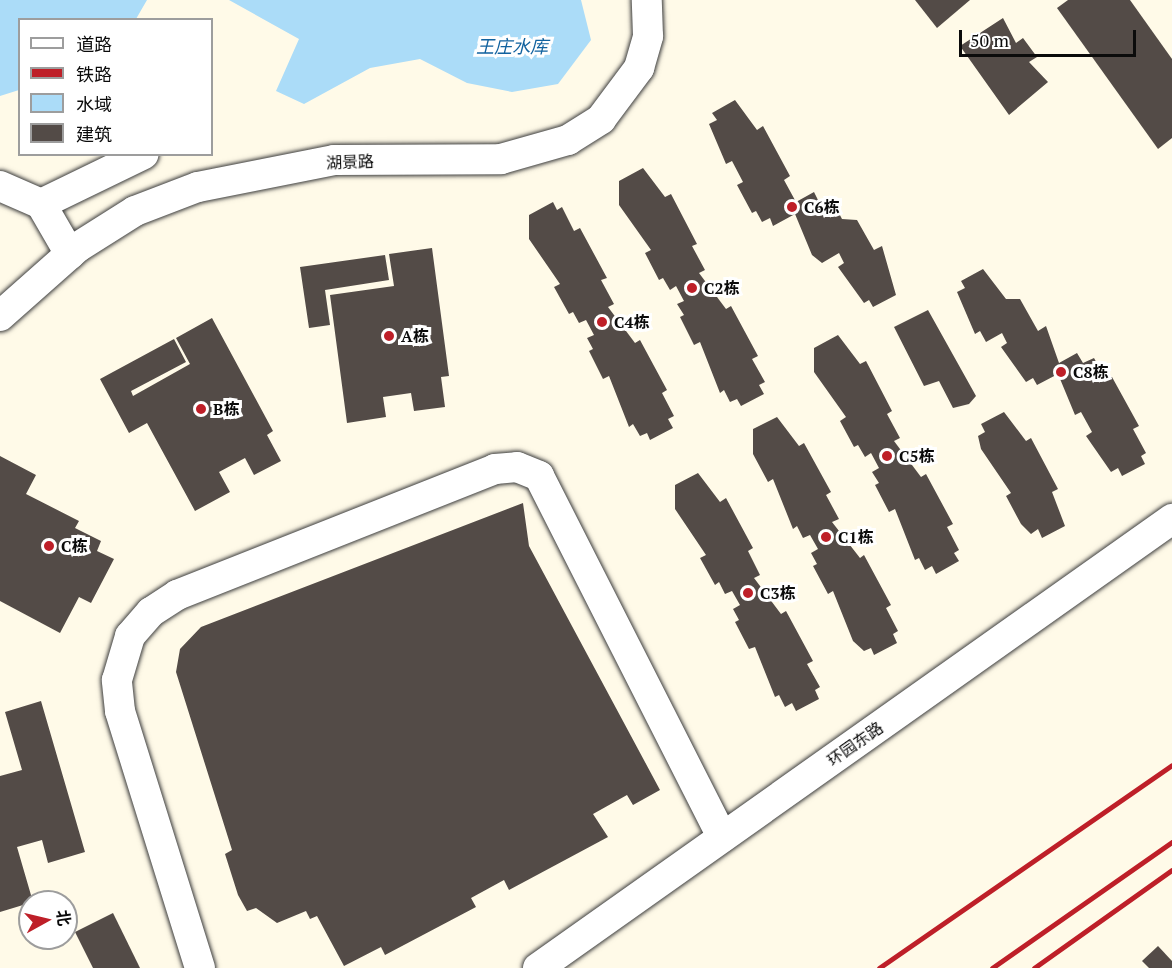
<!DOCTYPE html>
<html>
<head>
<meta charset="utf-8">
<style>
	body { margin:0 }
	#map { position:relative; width:1172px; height:968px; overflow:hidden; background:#fffae8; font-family:"PT Serif","Noto Sans SC",serif }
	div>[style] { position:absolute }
	.water>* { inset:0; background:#abdcf8 }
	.building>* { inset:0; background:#534b47 }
	.roads { filter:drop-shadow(0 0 2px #3e3e3e) drop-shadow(0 0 2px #3e3e3e) }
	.minor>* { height:30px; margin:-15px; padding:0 15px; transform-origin:15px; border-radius:15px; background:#fff }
	.rail>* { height:4.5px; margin:-2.25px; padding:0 2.25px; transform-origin:2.25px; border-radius:2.25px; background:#be1f28 }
	.dots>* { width:16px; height:16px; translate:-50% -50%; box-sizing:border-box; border:3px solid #fff; border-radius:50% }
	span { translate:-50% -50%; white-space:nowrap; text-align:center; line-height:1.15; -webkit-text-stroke:6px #fff; paint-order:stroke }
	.street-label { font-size:16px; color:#0b0b0b }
	.poi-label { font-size:16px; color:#0b0b0b; font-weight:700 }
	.left { translate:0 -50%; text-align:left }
	.water-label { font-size:18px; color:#11629f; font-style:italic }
	.legend { position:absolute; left:18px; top:18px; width:195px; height:138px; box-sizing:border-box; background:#fff; border:2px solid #9d9d9d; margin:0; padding:8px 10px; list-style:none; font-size:18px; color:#0b0b0b }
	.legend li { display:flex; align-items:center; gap:12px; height:30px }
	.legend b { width:30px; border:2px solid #9d9d9d }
	.north { position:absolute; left:18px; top:890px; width:60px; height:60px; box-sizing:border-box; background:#fff; border:2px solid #9d9d9d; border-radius:50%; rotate:82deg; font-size:16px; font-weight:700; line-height:24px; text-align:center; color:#0b0b0b }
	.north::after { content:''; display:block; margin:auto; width:21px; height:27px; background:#be1f28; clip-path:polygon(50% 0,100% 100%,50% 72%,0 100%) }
	.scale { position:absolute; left:959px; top:30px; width:177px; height:27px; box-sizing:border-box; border:3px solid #0b0b0b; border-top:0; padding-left:8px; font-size:18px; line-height:21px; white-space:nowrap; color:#0b0b0b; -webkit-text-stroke:4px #fff; paint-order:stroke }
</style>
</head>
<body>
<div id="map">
	<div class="water">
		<i style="clip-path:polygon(0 0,147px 0,136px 19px,20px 20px,19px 90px,0 96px)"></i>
		<i style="clip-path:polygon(229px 0,581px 0,591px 40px,558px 84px,512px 92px,467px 83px,420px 59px,370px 68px,304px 104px,276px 91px,299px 39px)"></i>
	</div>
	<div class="building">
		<i style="clip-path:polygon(915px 0,970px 0,937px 28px)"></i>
		<i style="clip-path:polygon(1068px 0,1130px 0,1172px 59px,1172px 138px,1158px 149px,1057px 8px)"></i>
		<i style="clip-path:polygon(1003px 18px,1016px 43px,1023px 38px,1037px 57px,1029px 62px,1048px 82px,1009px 115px,960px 46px)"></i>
		<i style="clip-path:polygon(735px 100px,757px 130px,763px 126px,790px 176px,784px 180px,796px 202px,814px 192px,819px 202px,830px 196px,842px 219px,857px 220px,874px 250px,882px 246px,896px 295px,873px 307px,869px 300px,864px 303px,838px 267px,844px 263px,839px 253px,822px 263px,812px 255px,795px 214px,773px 226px,770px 218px,762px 222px,756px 211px,752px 213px,737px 185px,743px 182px,732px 161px,726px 164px,709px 124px,717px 120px,712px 113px)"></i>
		<i style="clip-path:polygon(643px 168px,665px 197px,671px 194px,697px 244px,692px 246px,705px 270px,699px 273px,726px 309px,731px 306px,758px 356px,752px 359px,765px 382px,759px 385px,764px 394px,741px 406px,737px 399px,730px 402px,724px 390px,720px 393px,700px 342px,694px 345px,680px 317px,684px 315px,677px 304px,684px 301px,676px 286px,670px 290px,663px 278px,659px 280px,645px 253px,651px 250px,619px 205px,619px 181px)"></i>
		<i style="clip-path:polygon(553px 202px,557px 210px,562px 207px,574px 231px,580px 228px,607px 278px,601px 280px,614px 304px,608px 307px,635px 343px,640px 340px,667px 390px,662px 393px,674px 416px,668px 419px,673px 428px,650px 440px,647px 433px,640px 436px,633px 424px,629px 427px,609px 376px,603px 379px,589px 351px,593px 349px,587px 338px,594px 335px,586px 320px,579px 323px,573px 312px,569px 314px,554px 287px,560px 284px,529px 239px,529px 215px)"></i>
		<i style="clip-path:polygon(432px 248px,449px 376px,441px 377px,445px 407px,414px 411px,411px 393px,383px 397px,386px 417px,347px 423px,330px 295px,394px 286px,389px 254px)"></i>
		<i style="clip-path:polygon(385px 255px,389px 280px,325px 290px,330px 325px,309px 328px,300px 267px)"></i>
		<i style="clip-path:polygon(983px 269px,1006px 299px,1020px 299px,1038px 331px,1046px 326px,1059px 363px,1077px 353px,1083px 363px,1094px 358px,1106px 380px,1112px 377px,1139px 426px,1133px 429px,1146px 453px,1141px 456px,1145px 464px,1122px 476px,1118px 468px,1111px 472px,1086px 436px,1092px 432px,1081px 412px,1075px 415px,1058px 374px,1037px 385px,1033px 378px,1026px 382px,1001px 347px,1007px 343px,1002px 333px,986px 342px,980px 331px,975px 334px,957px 292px,965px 288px,961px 281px)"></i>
		<i style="clip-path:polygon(928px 310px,976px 396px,969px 404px,953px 408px,939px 381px,924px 386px,894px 327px)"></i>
		<i style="clip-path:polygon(212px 318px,273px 431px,267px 435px,281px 461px,254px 475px,245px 458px,219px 472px,230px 492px,195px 511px,147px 423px,129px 433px,100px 379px,174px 339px,186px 362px,131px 391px,133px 396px,190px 364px,176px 338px)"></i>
		<i style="clip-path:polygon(838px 335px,860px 364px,866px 361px,892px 411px,887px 414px,900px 438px,894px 441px,921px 477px,926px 474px,953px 524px,947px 527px,959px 550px,954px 553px,959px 561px,936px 574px,932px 566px,925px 570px,919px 558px,915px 560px,895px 509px,889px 512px,875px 485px,879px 483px,872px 472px,879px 468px,871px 453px,865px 457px,858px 445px,854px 447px,840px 421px,846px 417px,814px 372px,814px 348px)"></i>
		<i style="clip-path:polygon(1004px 412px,1026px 441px,1031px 438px,1058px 489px,1052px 492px,1065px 526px,1042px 538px,1038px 529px,1031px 534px,1021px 524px,1006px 496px,1011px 493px,981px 449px,978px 436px,985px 432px,981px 424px)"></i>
		<i style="clip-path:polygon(777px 417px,799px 446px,804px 443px,831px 492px,826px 495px,839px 519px,832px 522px,860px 558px,864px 555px,891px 605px,886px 608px,898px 631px,893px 634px,897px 643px,874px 655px,871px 648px,864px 651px,853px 641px,833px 591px,828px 594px,813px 566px,817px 564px,811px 553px,818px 549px,810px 535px,803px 538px,797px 526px,793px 529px,773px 479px,768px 482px,753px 454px,753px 429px)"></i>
		<i style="clip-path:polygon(0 456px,36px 475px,26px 494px,79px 521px,75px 528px,101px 541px,97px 551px,114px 559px,91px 603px,79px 597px,60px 633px,0 601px)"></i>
		<i style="clip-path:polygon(698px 473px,720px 502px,726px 498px,753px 548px,748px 551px,760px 575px,754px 578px,781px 614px,786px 611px,813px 661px,807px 664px,820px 687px,815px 690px,819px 699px,796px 711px,792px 703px,785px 707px,779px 695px,775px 697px,755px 647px,749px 649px,735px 622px,739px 620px,733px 609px,740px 605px,732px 591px,725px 594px,719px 582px,715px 585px,700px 558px,706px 555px,675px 509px,675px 485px)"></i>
		<i style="clip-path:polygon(523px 503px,529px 546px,660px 790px,633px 805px,627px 795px,593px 814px,608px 837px,509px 890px,504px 880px,471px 898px,476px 907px,385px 955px,381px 947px,344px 966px,317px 916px,310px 919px,306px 911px,277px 923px,256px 908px,247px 911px,238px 895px,225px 854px,232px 850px,176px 672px,180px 649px,201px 627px)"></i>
		<i style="clip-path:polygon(41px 701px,85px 852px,48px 863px,42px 840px,17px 847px,33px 902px,0 912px,0 776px,22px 770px,5px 712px)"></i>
		<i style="clip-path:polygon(113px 913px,140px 968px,93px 968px,75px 932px)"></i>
		<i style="clip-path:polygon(1158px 946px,1172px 961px,1172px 968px,1149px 968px,1142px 961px)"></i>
	</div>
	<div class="roads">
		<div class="minor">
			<i style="left:0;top:186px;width:45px;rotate:23.7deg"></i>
			<i style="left:41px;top:204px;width:114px;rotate:-25.9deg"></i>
			<i style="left:41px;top:204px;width:58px;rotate:59.9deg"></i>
			<i style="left:0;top:316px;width:104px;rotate:-41.5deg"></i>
			<i style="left:78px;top:247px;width:67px;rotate:-32.3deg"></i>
			<i style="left:135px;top:211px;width:67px;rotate:-20.9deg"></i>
			<i style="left:198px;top:187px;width:139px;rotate:-11.2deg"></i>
			<i style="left:334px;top:160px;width:167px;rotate:-0.3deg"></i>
			<i style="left:501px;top:159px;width:70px;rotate:-15.8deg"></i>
			<i style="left:568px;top:140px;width:39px;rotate:-32deg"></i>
			<i style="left:601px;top:119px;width:64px;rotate:-53.3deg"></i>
			<i style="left:639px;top:68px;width:33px;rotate:-74deg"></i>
			<i style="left:648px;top:36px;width:36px;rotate:-92deg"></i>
			<i style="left:200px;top:968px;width:269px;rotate:-107.3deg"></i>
			<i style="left:120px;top:711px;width:31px;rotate:-96deg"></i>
			<i style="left:117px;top:680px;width:46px;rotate:-73.5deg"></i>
			<i style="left:130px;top:636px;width:32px;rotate:-49deg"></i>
			<i style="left:151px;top:612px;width:31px;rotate:-33deg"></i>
			<i style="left:177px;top:595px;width:342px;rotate:-21.6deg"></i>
			<i style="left:495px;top:469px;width:22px;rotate:-5deg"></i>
			<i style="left:517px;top:467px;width:24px;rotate:22deg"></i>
			<i style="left:539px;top:476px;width:405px;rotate:63.1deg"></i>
			<i style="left:538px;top:968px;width:777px;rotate:-35.31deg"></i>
		</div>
	</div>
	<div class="rail">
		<i style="left:879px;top:968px;width:356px;rotate:-34.7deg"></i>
		<i style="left:992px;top:968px;width:220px;rotate:-35deg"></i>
		<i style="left:1034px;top:968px;width:169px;rotate:-35.4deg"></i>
	</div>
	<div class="dots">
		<i style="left:792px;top:207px;background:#be1f28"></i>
		<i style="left:692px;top:288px;background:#be1f28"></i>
		<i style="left:602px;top:322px;background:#be1f28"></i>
		<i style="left:389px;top:336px;background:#be1f28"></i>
		<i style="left:1061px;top:372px;background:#be1f28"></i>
		<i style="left:201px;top:409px;background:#be1f28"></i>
		<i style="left:887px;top:456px;background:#be1f28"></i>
		<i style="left:826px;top:537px;background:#be1f28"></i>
		<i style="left:49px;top:546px;background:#be1f28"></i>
		<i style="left:748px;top:593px;background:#be1f28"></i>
	</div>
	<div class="street-label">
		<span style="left:350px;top:162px;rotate:-2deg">湖景路</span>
		<span style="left:855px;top:744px;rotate:-35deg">环园东路</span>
	</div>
	<div class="poi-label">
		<span class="left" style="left:804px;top:207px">C6栋</span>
		<span class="left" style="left:704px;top:288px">C2栋</span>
		<span class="left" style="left:614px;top:322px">C4栋</span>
		<span class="left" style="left:401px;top:336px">A栋</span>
		<span class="left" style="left:1073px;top:372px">C8栋</span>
		<span class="left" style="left:213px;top:409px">B栋</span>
		<span class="left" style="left:899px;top:456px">C5栋</span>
		<span class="left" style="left:838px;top:537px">C1栋</span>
		<span class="left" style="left:61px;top:546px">C栋</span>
		<span class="left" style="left:760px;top:593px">C3栋</span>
	</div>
	<div class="water-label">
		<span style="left:512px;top:46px">王庄水库</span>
	</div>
	<ul class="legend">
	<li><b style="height:8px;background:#fff"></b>道路</li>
	<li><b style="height:8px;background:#be1f28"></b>铁路</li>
	<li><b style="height:16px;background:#abdcf8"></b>水域</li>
	<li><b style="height:16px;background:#534b47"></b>建筑</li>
	</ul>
	<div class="north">北</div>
	<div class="scale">50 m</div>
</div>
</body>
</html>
